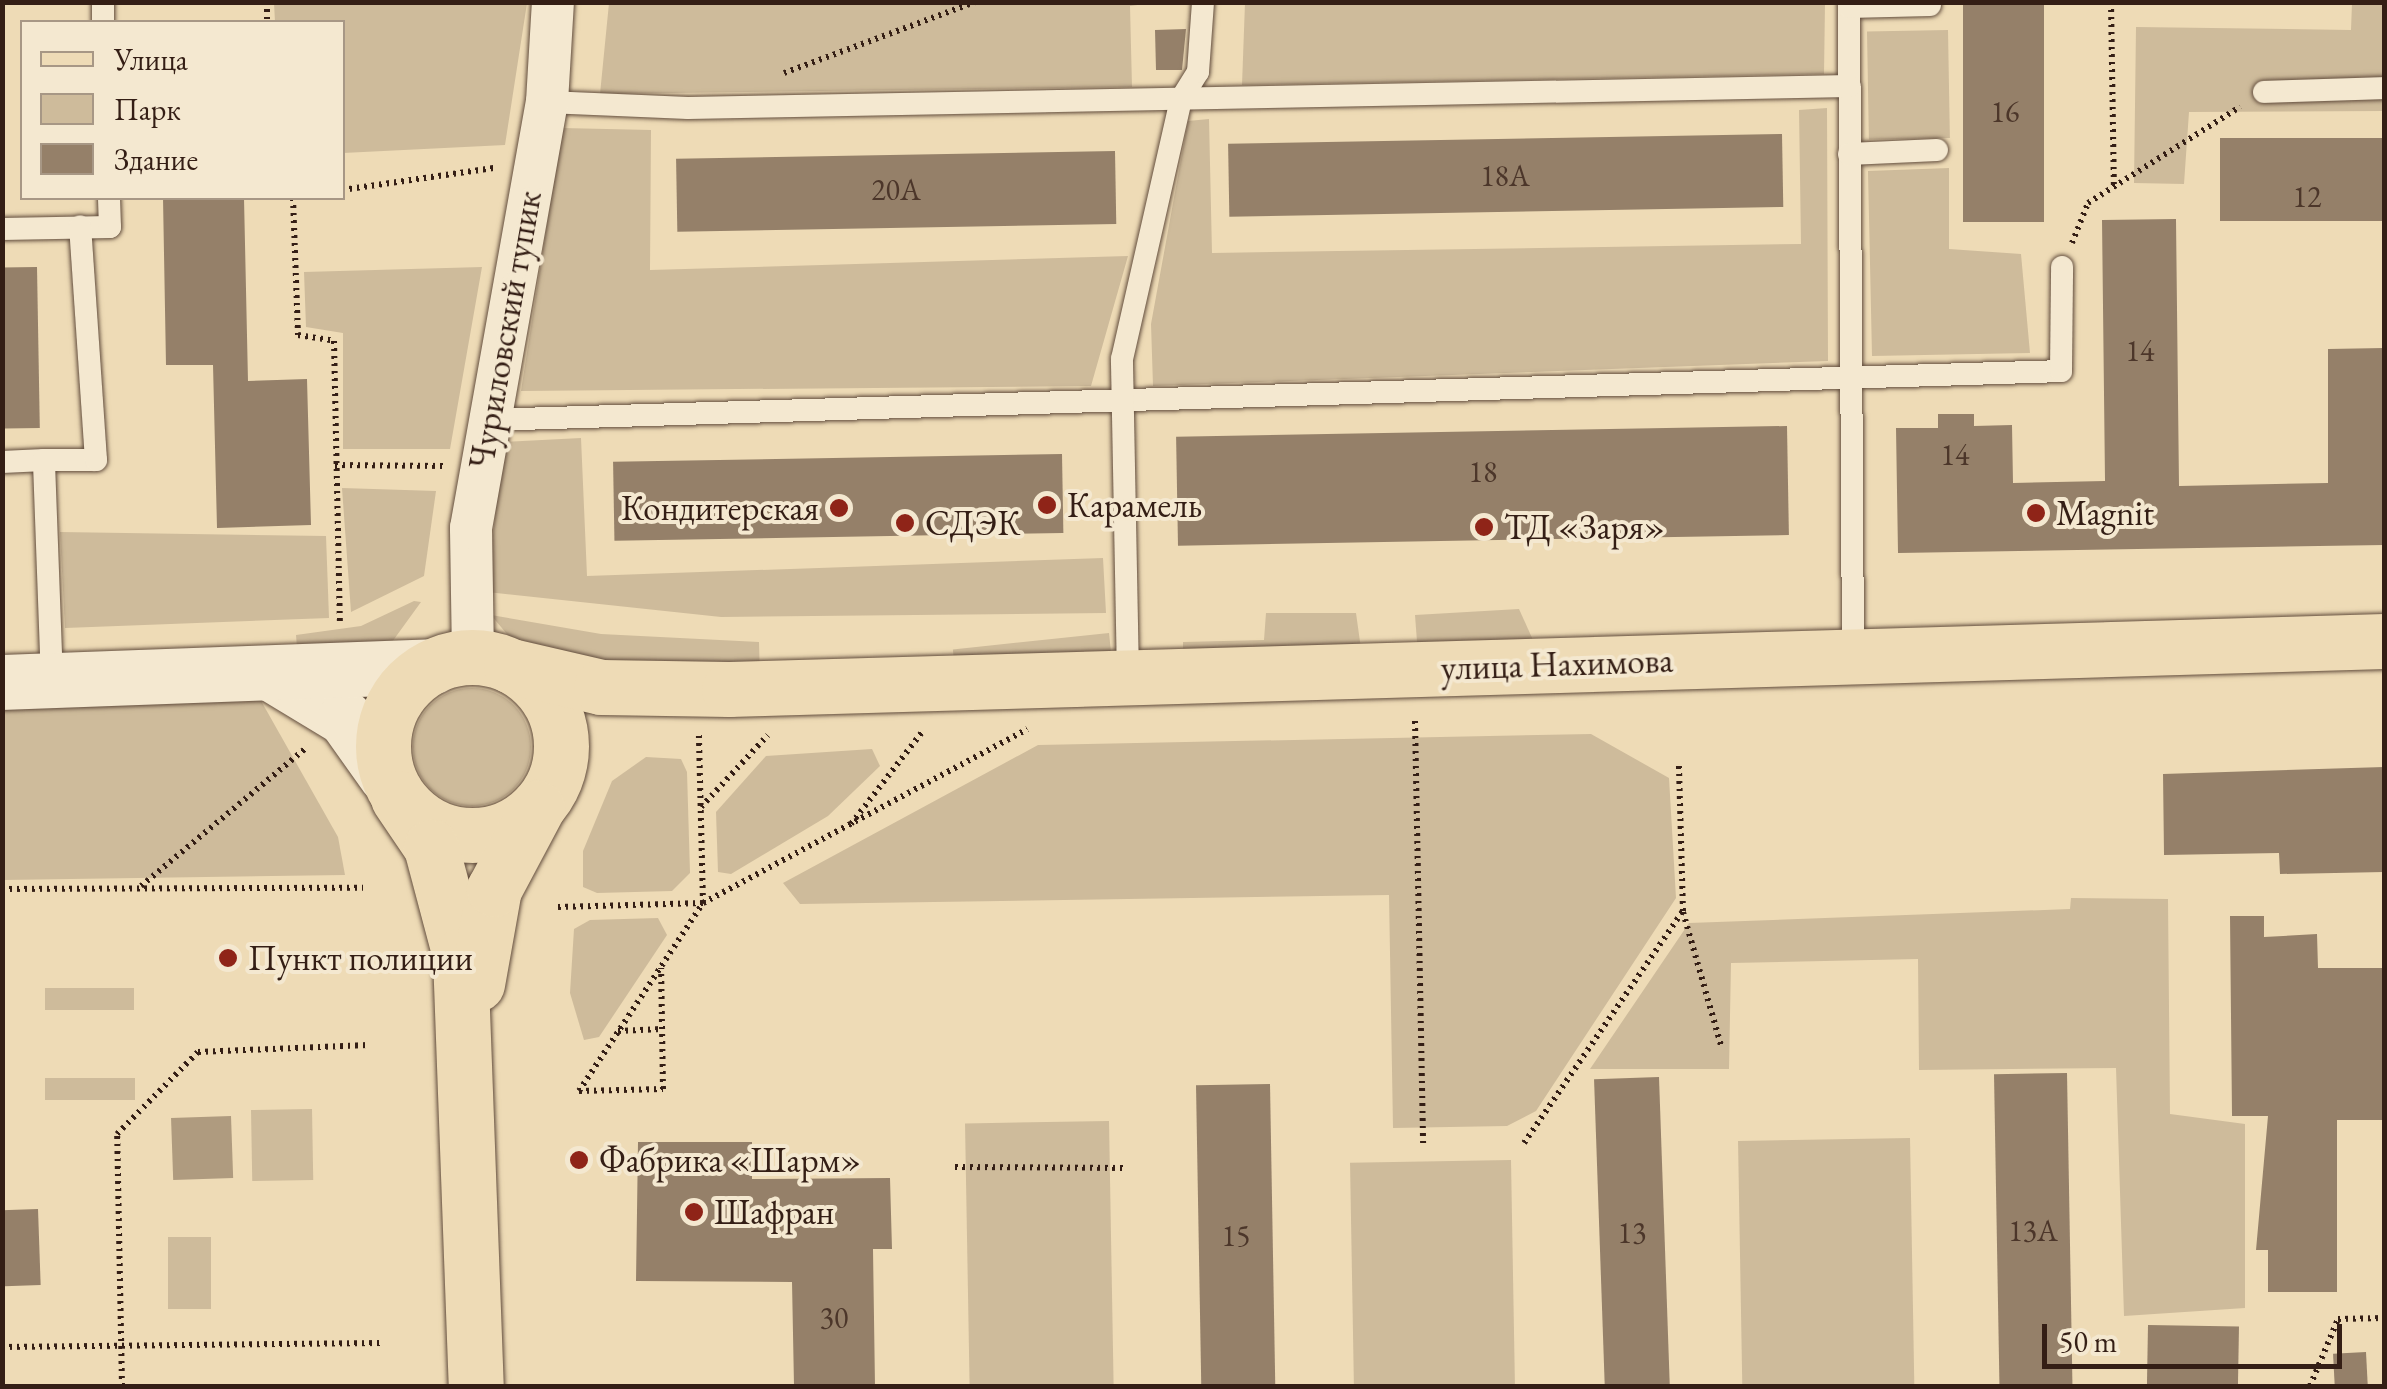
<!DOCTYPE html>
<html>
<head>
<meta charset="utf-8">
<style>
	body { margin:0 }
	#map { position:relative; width:2387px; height:1389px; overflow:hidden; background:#eedbb6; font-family:"EB Garamond",serif }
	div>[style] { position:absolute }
	.green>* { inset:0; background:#cebb9b; transform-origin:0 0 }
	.round { border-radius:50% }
	.water>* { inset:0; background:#af9b7f; transform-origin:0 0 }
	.building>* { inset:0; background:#958069; transform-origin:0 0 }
	.path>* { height:6px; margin-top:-3px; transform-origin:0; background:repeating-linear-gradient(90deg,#341e15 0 2.5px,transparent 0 7.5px) }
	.roads { filter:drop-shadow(0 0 2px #624d3d) drop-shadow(0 0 2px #624d3d) }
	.service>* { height:22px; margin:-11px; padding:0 11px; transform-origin:11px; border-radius:11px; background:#f4e8d0 }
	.minor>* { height:42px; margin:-21px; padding:0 21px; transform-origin:21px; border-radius:21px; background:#f4e8d0 }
	.tertiary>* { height:55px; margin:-27.5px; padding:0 27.5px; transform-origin:27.5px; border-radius:27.5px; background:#f4e8d0 }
	.primary>* { height:55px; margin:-27.5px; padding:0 27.5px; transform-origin:27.5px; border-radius:27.5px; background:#eedbb6 }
	.primary>.ring { margin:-27.5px; padding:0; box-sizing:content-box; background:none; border:55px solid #eedbb6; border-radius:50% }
	.dots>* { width:28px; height:28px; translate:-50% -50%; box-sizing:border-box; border:5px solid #f4e8d0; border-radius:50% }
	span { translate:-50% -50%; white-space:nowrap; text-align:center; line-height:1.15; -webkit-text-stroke:8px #f4e8d0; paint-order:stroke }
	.number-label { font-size:30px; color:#4c362a }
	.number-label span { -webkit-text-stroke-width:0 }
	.street-label { font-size:35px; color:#341e15 }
	.poi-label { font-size:35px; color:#341e15 }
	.left { translate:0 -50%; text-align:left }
	.right { translate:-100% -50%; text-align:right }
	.frame { position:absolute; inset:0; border:5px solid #341e15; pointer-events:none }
	.legend { position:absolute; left:20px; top:20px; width:325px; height:180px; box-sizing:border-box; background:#f4e8d0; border:2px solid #a79785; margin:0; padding:12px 18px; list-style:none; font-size:30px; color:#341e15 }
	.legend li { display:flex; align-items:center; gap:20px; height:50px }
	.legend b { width:50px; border:2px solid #a79785 }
	.scale { position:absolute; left:2042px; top:1324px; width:300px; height:45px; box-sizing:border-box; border:5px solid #341e15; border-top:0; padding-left:12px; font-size:30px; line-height:35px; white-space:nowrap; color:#341e15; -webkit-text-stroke:8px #f4e8d0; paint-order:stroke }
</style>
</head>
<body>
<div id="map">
	<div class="green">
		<i style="clip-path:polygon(274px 3px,527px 3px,505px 145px,343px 153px,342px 22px,275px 22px)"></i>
		<i style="clip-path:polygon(609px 3px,1153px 3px,1130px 6px,1132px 87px,600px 94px)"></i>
		<i style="clip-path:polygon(1245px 3px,1825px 3px,1824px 74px,1242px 85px)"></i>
		<i style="clip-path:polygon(2352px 3px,2384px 3px,2384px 111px,2189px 112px,2184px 184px,2134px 183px,2136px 27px,2351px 30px)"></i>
		<i style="left:1948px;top:30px;width:108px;height:81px;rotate:89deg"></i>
		<i style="clip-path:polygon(1827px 108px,1828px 361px,1153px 386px,1151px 324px,1188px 121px,1209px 119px,1212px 253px,1801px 244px,1799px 110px)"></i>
		<i style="clip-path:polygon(562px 128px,651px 130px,650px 270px,1128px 256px,1091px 386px,521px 391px)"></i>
		<i style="clip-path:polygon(1949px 168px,1949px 249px,2021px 254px,2030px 353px,1872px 356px,1868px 171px)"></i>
		<i style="clip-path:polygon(482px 267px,450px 449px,343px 449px,343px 333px,306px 327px,304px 272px)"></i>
		<i style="clip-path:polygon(581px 438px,587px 576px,1103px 558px,1106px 613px,721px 617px,487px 592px,503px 442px)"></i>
		<i style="clip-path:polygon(342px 488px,436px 491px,424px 576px,351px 612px)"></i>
		<i style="clip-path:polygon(60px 532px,326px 536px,329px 618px,65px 628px)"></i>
		<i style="clip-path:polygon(414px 601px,421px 602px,392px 642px,297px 648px,296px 635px,361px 626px)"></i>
		<i style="clip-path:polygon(1519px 609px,1537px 649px,1418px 655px,1415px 615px)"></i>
		<i style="clip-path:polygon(1266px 613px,1356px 613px,1362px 656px,1183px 662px,1183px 642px,1264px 640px)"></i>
		<i style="clip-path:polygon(491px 615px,601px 634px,759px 642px,760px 681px,597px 675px,516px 645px)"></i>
		<i style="left:1109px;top:633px;width:37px;height:157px;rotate:84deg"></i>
		<i class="round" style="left:413px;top:688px;width:118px;height:118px"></i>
		<i style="clip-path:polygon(260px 699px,338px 837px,345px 875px,3px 880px,2px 706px)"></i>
		<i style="clip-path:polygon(1591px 734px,1669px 778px,1676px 898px,1536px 1111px,1507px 1126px,1393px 1128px,1389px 895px,800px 904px,783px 883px,1038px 745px)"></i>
		<i style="clip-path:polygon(872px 749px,880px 766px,828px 816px,731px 874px,718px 872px,716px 812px,766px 756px)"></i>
		<i style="clip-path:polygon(646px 757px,681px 759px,687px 772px,690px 873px,672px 891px,597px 893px,583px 887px,583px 851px,612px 781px)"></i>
		<i style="clip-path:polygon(2071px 898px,2168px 899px,2170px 1114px,2245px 1124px,2245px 1308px,2124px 1316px,2116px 1068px,1919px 1070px,1918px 959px,1731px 963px,1729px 1069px,1590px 1069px,1689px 923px,2070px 909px)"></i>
		<i style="clip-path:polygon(658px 918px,667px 935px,599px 1037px,584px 1040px,570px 993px,574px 929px,590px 920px)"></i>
		<i style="left:45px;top:988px;width:89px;height:22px"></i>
		<i style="left:135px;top:1078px;width:22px;height:90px;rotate:90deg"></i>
		<i style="left:312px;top:1109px;width:71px;height:61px;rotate:89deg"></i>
		<i style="left:1109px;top:1121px;width:265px;height:144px;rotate:89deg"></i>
		<i style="left:1910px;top:1138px;width:248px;height:172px;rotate:89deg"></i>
		<i style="left:1511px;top:1160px;width:226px;height:161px;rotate:89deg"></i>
		<i style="left:168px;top:1237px;width:43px;height:72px"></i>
	</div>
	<div class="water">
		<i style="left:231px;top:1116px;width:62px;height:60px;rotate:88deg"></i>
	</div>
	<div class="building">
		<i style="left:1963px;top:2px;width:81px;height:220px"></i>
		<i style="clip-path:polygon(1186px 29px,1182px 70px,1156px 70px,1155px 30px)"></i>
		<i style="left:1782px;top:134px;width:73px;height:554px;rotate:89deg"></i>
		<i style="left:2384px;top:138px;width:83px;height:164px;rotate:90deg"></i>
		<i style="left:1115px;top:151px;width:73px;height:439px;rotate:89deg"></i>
		<i style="clip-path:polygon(163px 198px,244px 198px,248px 381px,307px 379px,311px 525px,217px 528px,213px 365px,166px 365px)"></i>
		<i style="clip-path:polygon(2176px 219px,2179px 486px,2328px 483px,2328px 349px,2384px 348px,2384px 545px,1898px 553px,1896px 428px,1938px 428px,1938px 414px,1974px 414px,1974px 426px,2012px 425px,2013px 483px,2105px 481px,2102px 220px)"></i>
		<i style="left:37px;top:267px;width:161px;height:35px;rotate:89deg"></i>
		<i style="left:1787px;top:426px;width:109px;height:611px;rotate:89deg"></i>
		<i style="left:1062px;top:454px;width:79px;height:449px;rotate:89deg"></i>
		<i style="clip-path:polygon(2384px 767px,2384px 872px,2280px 874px,2279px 853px,2164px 855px,2163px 774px)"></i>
		<i style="clip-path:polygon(2230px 916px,2264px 916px,2264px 937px,2317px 934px,2318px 968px,2384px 968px,2384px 1120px,2337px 1120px,2337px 1292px,2268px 1292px,2268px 1250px,2256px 1250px,2268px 1116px,2232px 1116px)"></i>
		<i style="left:2067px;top:1073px;width:313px;height:73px;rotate:89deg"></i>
		<i style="left:1659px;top:1077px;width:309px;height:65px;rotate:88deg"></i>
		<i style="left:1270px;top:1084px;width:302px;height:74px;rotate:89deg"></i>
		<i style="clip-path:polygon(638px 1142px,752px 1142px,752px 1179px,890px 1178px,892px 1249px,873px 1249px,875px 1386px,794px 1386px,792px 1282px,636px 1281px)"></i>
		<i style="left:38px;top:1209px;width:76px;height:36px;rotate:88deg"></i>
		<i style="left:2148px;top:1325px;width:91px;height:61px;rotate:1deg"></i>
		<i style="left:2366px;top:1352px;width:34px;height:33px;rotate:87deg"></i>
	</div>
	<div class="path">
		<i style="left:267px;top:2px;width:20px;rotate:90deg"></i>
		<i style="left:2111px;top:2px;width:184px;rotate:89.1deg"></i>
		<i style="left:784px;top:73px;width:204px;rotate:-20.4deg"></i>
		<i style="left:342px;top:190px;width:153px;rotate:-8.3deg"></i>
		<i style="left:293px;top:198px;width:137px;rotate:87.9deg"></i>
		<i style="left:298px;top:335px;width:36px;rotate:9deg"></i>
		<i style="left:334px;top:341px;width:282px;rotate:88.8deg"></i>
		<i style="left:2072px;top:243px;width:43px;rotate:-68.2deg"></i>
		<i style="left:2088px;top:203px;width:180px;rotate:-32.3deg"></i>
		<i style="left:335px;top:465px;width:109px;rotate:0.5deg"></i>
		<i style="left:1415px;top:721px;width:423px;rotate:88.9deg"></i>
		<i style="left:701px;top:807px;width:98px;rotate:-47.1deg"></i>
		<i style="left:851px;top:824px;width:118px;rotate:-52.3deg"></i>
		<i style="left:141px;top:886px;width:217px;rotate:-39.9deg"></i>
		<i style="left:2px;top:889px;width:361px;rotate:-0.2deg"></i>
		<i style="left:558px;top:907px;width:145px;rotate:-1.6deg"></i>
		<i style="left:703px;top:903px;width:169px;rotate:-91.4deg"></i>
		<i style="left:1683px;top:912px;width:138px;rotate:74.1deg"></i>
		<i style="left:618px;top:1031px;width:44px;rotate:-2.6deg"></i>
		<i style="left:579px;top:1091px;width:225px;rotate:-56.6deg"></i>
		<i style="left:703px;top:903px;width:368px;rotate:-28.2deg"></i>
		<i style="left:579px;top:1091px;width:84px;rotate:-1.4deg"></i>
		<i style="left:663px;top:1089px;width:121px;rotate:-90.9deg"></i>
		<i style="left:1524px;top:1143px;width:281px;rotate:-55.6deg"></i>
		<i style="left:1683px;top:911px;width:146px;rotate:-91.6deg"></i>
		<i style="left:955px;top:1167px;width:168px;rotate:0.3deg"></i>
		<i style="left:2px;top:1347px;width:380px;rotate:-0.6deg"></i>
		<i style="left:122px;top:1386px;width:252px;rotate:-91.1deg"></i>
		<i style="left:117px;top:1134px;width:115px;rotate:-45.4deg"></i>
		<i style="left:198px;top:1052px;width:170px;rotate:-2.4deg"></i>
		<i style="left:2310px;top:1386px;width:73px;rotate:-67.3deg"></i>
		<i style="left:2338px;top:1319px;width:46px;rotate:-1.2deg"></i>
	</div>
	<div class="roads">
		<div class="service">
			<i style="left:103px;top:2px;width:20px;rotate:90deg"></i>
			<i style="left:1849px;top:2px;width:654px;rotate:89.65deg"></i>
			<i style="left:1849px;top:7px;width:81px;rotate:-1.4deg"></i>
			<i style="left:2264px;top:92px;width:120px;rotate:-1.9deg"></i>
			<i style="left:547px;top:102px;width:141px;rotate:2.4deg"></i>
			<i style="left:688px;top:108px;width:1162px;rotate:-1.08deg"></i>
			<i style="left:1849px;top:154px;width:88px;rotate:-2.6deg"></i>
			<i style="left:2px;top:229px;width:108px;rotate:-1.1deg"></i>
			<i style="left:110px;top:227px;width:29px;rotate:-92deg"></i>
			<i style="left:487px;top:420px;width:1575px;rotate:-1.78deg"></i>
			<i style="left:2061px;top:371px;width:104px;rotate:-89.4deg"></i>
			<i style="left:2px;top:462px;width:42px;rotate:-2.7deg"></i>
			<i style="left:1128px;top:676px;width:317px;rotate:-91.1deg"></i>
			<i style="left:1122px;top:359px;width:267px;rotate:-77.2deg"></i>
			<i style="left:1181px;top:99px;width:32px;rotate:-58deg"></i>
			<i style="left:1198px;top:72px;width:70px;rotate:-85.9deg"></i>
			<i style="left:52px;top:681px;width:221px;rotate:-92.1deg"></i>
			<i style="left:44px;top:460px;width:52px"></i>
			<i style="left:96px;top:460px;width:234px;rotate:-93.9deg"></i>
		</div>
		<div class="minor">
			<i style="left:473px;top:657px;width:129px;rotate:-90.9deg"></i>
			<i style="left:471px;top:528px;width:433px;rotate:-79.9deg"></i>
			<i style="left:547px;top:102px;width:100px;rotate:-86.6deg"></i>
		</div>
		<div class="tertiary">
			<i style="left:272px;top:674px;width:85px;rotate:31.1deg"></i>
			<i style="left:345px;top:718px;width:71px;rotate:54.7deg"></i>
			<i style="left:2px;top:682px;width:431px;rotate:-2.1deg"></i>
		</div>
		<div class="primary">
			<i class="ring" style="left:383px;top:657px;width:123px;height:123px"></i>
			<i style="left:511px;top:666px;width:92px;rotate:13.1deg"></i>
			<i style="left:601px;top:687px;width:128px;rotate:0.9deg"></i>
			<i style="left:729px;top:689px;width:1656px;rotate:-1.66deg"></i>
			<i style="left:398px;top:798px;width:59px;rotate:56deg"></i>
			<i style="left:431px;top:847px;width:113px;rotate:75.1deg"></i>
			<i style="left:460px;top:956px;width:430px;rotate:87.9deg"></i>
			<i style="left:477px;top:984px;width:97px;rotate:-79.9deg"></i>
			<i style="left:494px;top:889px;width:92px;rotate:-62deg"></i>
		</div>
	</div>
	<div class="dots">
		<i style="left:1047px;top:505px;background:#8f2418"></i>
		<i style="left:839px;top:508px;background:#8f2418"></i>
		<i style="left:2036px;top:513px;background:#8f2418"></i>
		<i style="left:905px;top:523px;background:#8f2418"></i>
		<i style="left:1484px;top:527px;background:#8f2418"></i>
		<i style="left:228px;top:958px;background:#8f2418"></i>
		<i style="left:579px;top:1160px;background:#8f2418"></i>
		<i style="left:694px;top:1212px;background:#8f2418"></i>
	</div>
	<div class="number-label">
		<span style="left:2005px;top:112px">16</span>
		<span style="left:1505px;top:176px">18А</span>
		<span style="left:896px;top:190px">20А</span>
		<span style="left:2307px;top:197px">12</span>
		<span style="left:2140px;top:351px">14</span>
		<span style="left:1955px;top:455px">14</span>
		<span style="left:1483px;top:472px">18</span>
		<span style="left:2033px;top:1231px">13А</span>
		<span style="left:1632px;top:1233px">13</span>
		<span style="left:1236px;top:1236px">15</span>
		<span style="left:834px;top:1318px">30</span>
	</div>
	<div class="street-label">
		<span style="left:505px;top:330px;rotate:-80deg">Чуриловский тупик</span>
		<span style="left:1557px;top:664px;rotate:-2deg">улица Нахимова</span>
	</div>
	<div class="poi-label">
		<span class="left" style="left:1067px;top:505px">Карамель</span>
		<span class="right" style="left:819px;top:508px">Кондитерская</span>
		<span class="left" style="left:2056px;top:513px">Magnit</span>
		<span class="left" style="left:925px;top:523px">СДЭК</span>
		<span class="left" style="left:1504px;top:527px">ТД «Заря»</span>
		<span class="left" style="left:248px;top:958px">Пункт полиции</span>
		<span class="left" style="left:599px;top:1160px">Фабрика «Шарм»</span>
		<span class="left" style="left:714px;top:1212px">Шафран</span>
	</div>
	<div class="frame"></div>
	<ul class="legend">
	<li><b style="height:12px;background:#eedbb6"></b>Улица</li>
	<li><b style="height:28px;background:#cebb9b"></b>Парк</li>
	<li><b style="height:28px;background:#958069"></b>Здание</li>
	</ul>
	<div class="scale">50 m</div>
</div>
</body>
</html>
